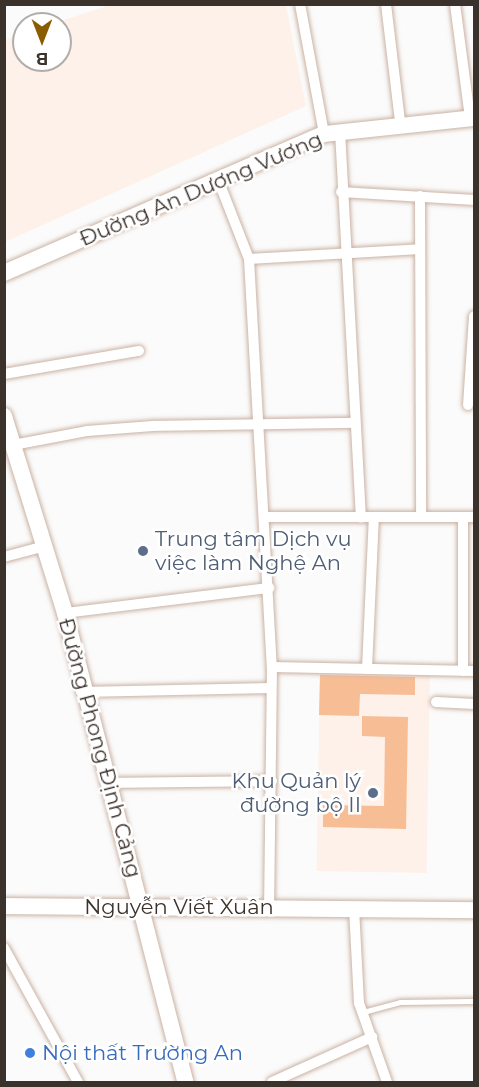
<!DOCTYPE html>
<html>
<head>
<meta charset="utf-8">
<style>
	body { margin:0 }
	#map { position:relative; width:479px; height:1087px; overflow:hidden; background:#fbfbfb; font-family:Montserrat,sans-serif }
	div>[style] { position:absolute }
	.built>* { inset:0; background:#fef1e9; transform-origin:0 0 }
	.building>* { inset:0; background:#f7be96 }
	.roads { filter:drop-shadow(0 0 2px #cab2a3) drop-shadow(0 0 2px #cab2a3) }
	.lane>* { height:5px; margin:-2.5px; padding:0 2.5px; transform-origin:2.5px; border-radius:2.5px; background:#fff }
	.street>* { height:10px; margin:-5px; padding:0 5px; transform-origin:5px; border-radius:5px; background:#fff }
	.secondary>* { height:16px; margin:-8px; padding:0 8px; transform-origin:8px; border-radius:8px; background:#fff }
	.dots>* { width:16px; height:16px; translate:-50% -50%; box-sizing:border-box; border:3px solid #fff; border-radius:50% }
	span { translate:-50% -50%; white-space:nowrap; text-align:center; line-height:1.15; -webkit-text-stroke:5px #fff; paint-order:stroke }
	.street-label { font-size:21px; color:#3c322c }
	.service-label { font-size:21px; color:#4e5e75 }
	.left { translate:0 -50%; text-align:left }
	.right { translate:-100% -50%; text-align:right }
	.shop-label { font-size:21px; color:#366cbe }
	.frame { position:absolute; inset:0; border:6px solid #3c322c; pointer-events:none }
	.north { position:absolute; left:12px; top:12px; width:60px; height:60px; box-sizing:border-box; background:#fff; border:2px solid #b1adab; border-radius:50%; rotate:180deg; font-size:16px; font-weight:700; line-height:24px; text-align:center; color:#3c322c }
	.north::after { content:''; display:block; margin:auto; width:21px; height:27px; background:#8a5c00; clip-path:polygon(50% 0,100% 100%,50% 72%,0 100%) }
</style>
</head>
<body>
<div id="map">
	<div class="built">
		<i style="clip-path:polygon(110px 5px,286px 5px,306px 106px,5px 242px,5px 40px,24px 33px,24px 60px,60px 60px,60px 24px,52px 24px)"></i>
		<i style="left:320px;top:672px;width:110px;height:199px;rotate:1deg"></i>
	</div>
	<div class="building">
		<i style="clip-path:polygon(320px 675px,415px 677px,415px 695px,360px 694px,359px 716px,319px 715px)"></i>
		<i style="clip-path:polygon(362px 716px,408px 717px,406px 829px,323px 827px,323px 805px,384px 806px,385px 737px,362px 736px)"></i>
	</div>
	<div class="roads">
		<div class="lane">
			<i style="left:363px;top:1012px;width:38px;rotate:-15deg"></i>
			<i style="left:400px;top:1002px;width:74px;rotate:-0.8deg"></i>
		</div>
		<div class="street">
			<i style="left:300px;top:4px;width:132px;rotate:79.5deg"></i>
			<i style="left:386px;top:4px;width:119px;rotate:83.2deg"></i>
			<i style="left:455px;top:4px;width:115px;rotate:82.5deg"></i>
			<i style="left:340px;top:131px;width:387px;rotate:86.9deg"></i>
			<i style="left:219px;top:182px;width:83px;rotate:68.7deg"></i>
			<i style="left:249px;top:259px;width:409px;rotate:86.8deg"></i>
			<i style="left:272px;top:667px;width:239px;rotate:90.7deg"></i>
			<i style="left:341px;top:192px;width:133px;rotate:3.4deg"></i>
			<i style="left:420px;top:196px;width:321px;rotate:89.8deg"></i>
			<i style="left:249px;top:259px;width:171px;rotate:-3.3deg"></i>
			<i style="left:4px;top:374px;width:137px;rotate:-9.7deg"></i>
			<i style="left:468px;top:405px;width:89px;rotate:-86.1deg"></i>
			<i style="left:13px;top:445px;width:75px;rotate:-10.7deg"></i>
			<i style="left:87px;top:431px;width:66px;rotate:-4.3deg"></i>
			<i style="left:153px;top:426px;width:201px;rotate:-0.9deg"></i>
			<i style="left:264px;top:517px;width:210px"></i>
			<i style="left:463px;top:517px;width:154px;rotate:90deg"></i>
			<i style="left:4px;top:557px;width:39px;rotate:-15deg"></i>
			<i style="left:65px;top:613px;width:206px;rotate:-7deg"></i>
			<i style="left:272px;top:667px;width:202px;rotate:1.1deg"></i>
			<i style="left:367px;top:669px;width:152px;rotate:-87.4deg"></i>
			<i style="left:81px;top:692px;width:190px;rotate:-1.2deg"></i>
			<i style="left:436px;top:702px;width:38px;rotate:3deg"></i>
			<i style="left:108px;top:783px;width:164px;rotate:-0.7deg"></i>
			<i style="left:354px;top:908px;width:95px;rotate:87deg"></i>
			<i style="left:359px;top:1003px;width:84px;rotate:70.5deg"></i>
			<i style="left:4px;top:948px;width:153px;rotate:61.1deg"></i>
			<i style="left:272px;top:1082px;width:110px;rotate:-24.2deg"></i>
		</div>
		<div class="secondary">
			<i style="left:4px;top:273px;width:349px;rotate:-23.5deg"></i>
			<i style="left:324px;top:134px;width:151px;rotate:-6.1deg"></i>
			<i style="left:4px;top:416px;width:206px;rotate:72.8deg"></i>
			<i style="left:65px;top:613px;width:484px;rotate:75.6deg"></i>
			<i style="left:4px;top:906px;width:470px;rotate:0.5deg"></i>
		</div>
	</div>
	<div class="dots">
		<i style="left:143px;top:551px;background:#5c6f8a"></i>
		<i style="left:373px;top:793px;background:#5c6f8a"></i>
		<i style="left:30px;top:1053px;background:#3f7fe0"></i>
	</div>
	<div class="street-label">
		<span style="left:201px;top:189px;rotate:-23deg">Đường An Dương Vương</span>
		<span style="left:100px;top:748px;rotate:75deg">Đường Phong Định Cảng</span>
		<span style="left:179px;top:907px">Nguyễn Viết Xuân</span>
	</div>
	<div class="service-label">
		<span class="left" style="left:155px;top:551px">Trung tâm Dịch vụ<br>việc làm Nghệ An</span>
		<span class="right" style="left:361px;top:793px">Khu Quản lý<br>đường bộ II</span>
	</div>
	<div class="shop-label">
		<span class="left" style="left:42px;top:1053px">Nội thất Trường An</span>
	</div>
	<div class="frame"></div>
	<div class="north">B</div>
</div>
</body>
</html>
